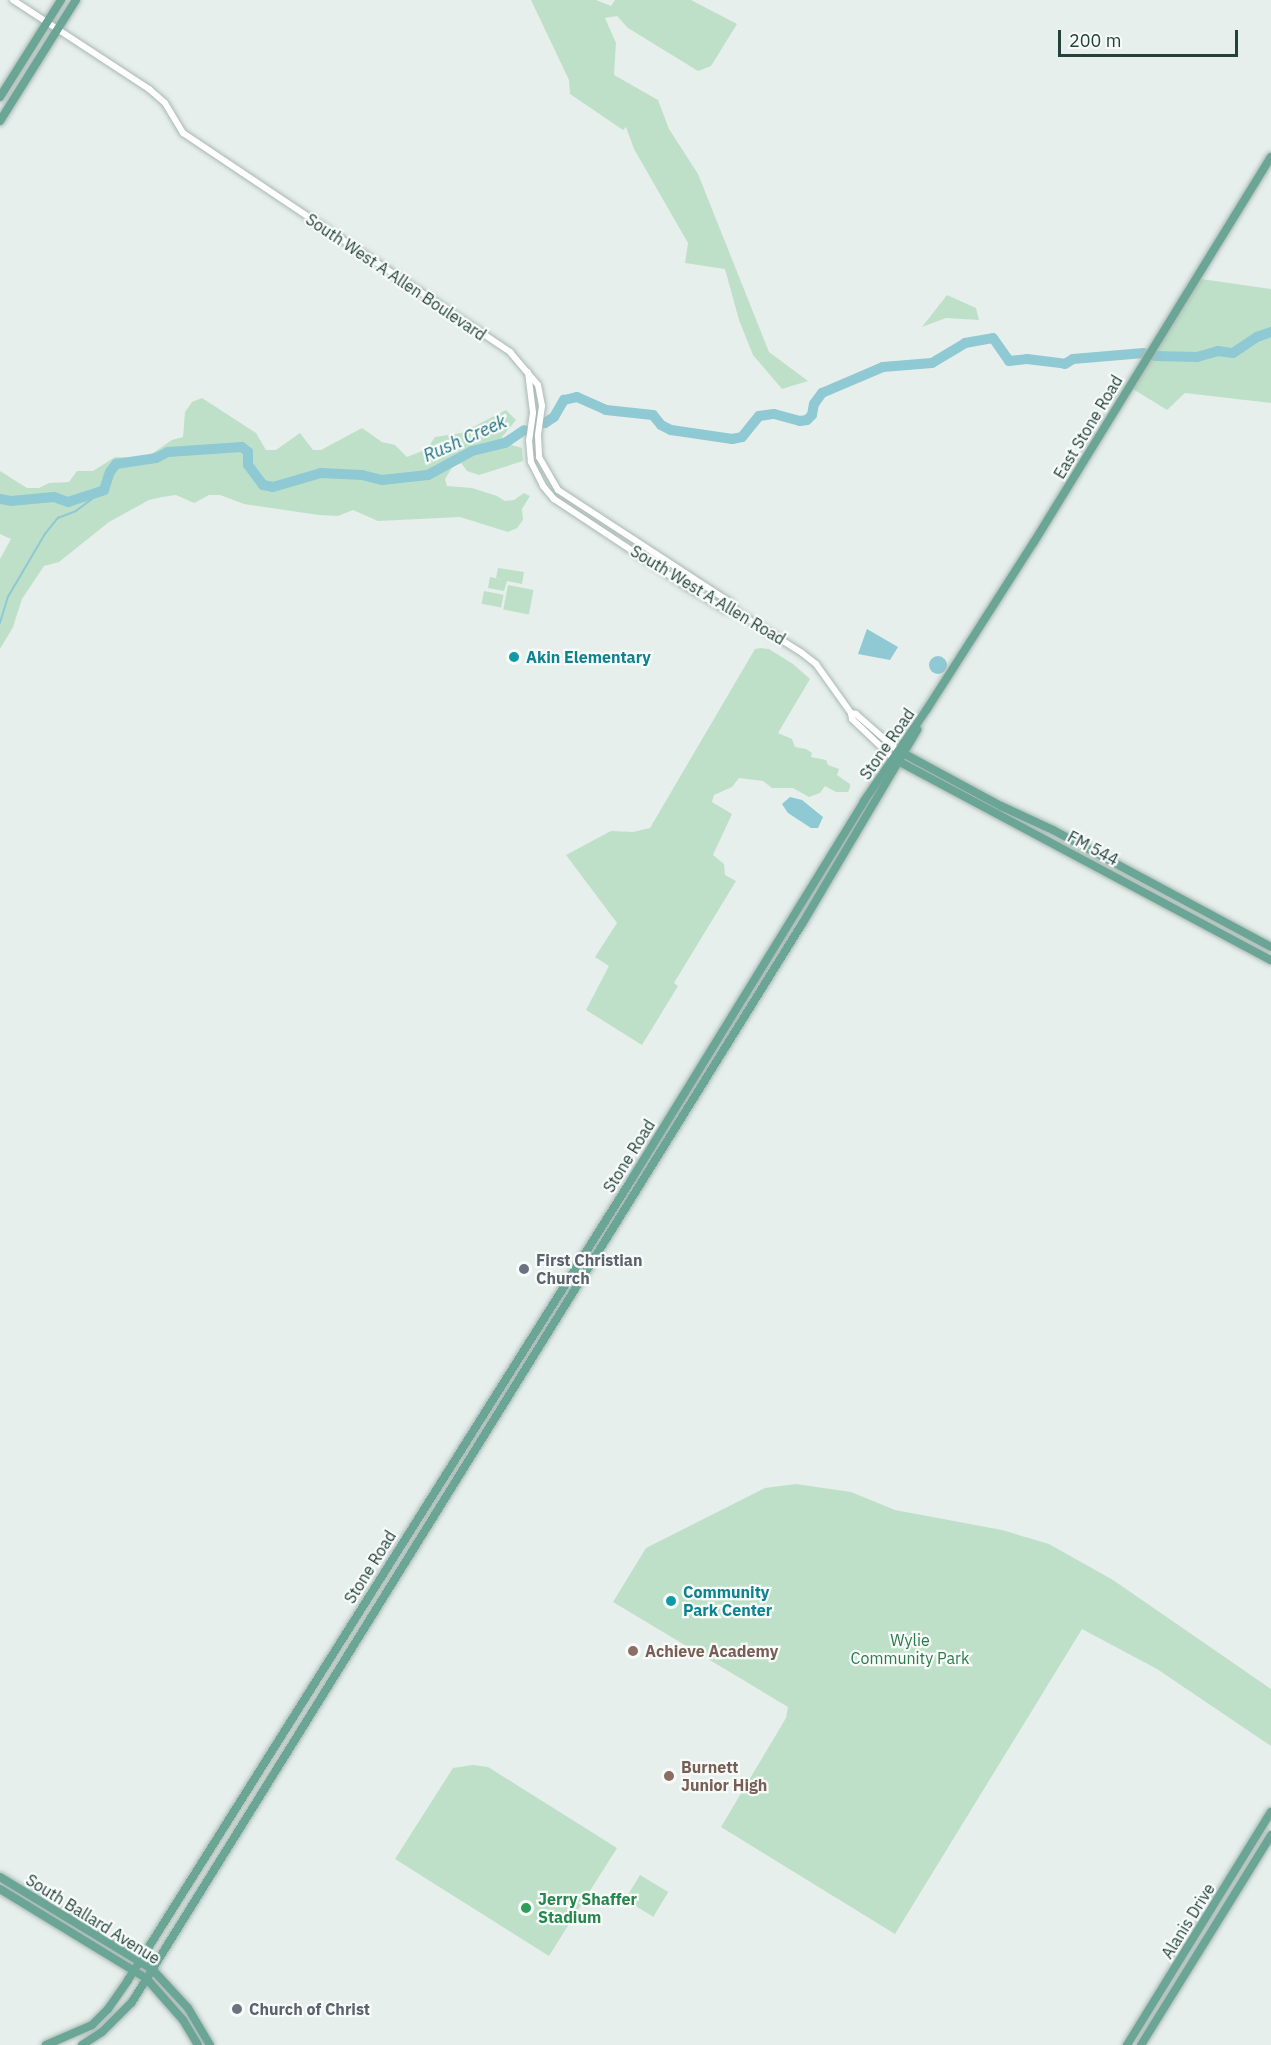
<!DOCTYPE html>
<html>
<head>
<meta charset="utf-8">
<style>
	body { margin:0 }
	#map { position:relative; width:1271px; height:2045px; overflow:hidden; background:#e6efeb; font-family:"IBM Plex Sans",sans-serif }
	div>[style] { position:absolute }
	.green>* { inset:0; background:#bfe0c8; transform-origin:0 0 }
	.water>* { inset:0; background:#8ec9d4 }
	.round { border-radius:50% }
	.stream>* { height:1.5px; margin:-0.75px; padding:0 0.75px; transform-origin:0.75px; border-radius:0.75px; background:#8ec9d4 }
	.river>* { height:10px; margin:-5px; padding:0 5px; transform-origin:5px; border-radius:5px; background:#8ec9d4 }
	.roads { filter:drop-shadow(0 0 2px #a8b8b2) drop-shadow(0 0 2px #a8b8b2) }
	.minor>* { height:6px; margin:-3px; padding:0 3px; transform-origin:3px; border-radius:3px; background:#fff }
	.major>* { height:8px; margin:-4px; padding:0 4px; transform-origin:4px; border-radius:4px; background:#6aa596 }
	.dots>* { width:16px; height:16px; translate:-50% -50%; box-sizing:border-box; border:3px solid #f7fbf9; border-radius:50% }
	span { translate:-50% -50%; white-space:nowrap; text-align:center; line-height:1.15; -webkit-text-stroke:4.5px #f7fbf9; paint-order:stroke }
	.street-label { font-size:16px; color:#24423a }
	.culture-label { font-size:16px; color:#0d838f; font-weight:700 }
	.left { translate:0 -50%; text-align:left }
	.worship-label { font-size:16px; color:#5b616d; font-weight:700 }
	.park-label { font-size:16px; color:#2d7a4b }
	.education-label { font-size:16px; color:#785e54; font-weight:700 }
	.leisure-label { font-size:16px; color:#27864d; font-weight:700 }
	.water-label { font-size:18px; color:#1c6f80; font-style:italic }
	.scale { position:absolute; left:1058px; top:30px; width:180px; height:27px; box-sizing:border-box; border:3px solid #24423a; border-top:0; padding-left:8px; font-size:18px; line-height:21px; white-space:nowrap; color:#24423a; -webkit-text-stroke:4px #f7fbf9; paint-order:stroke }
</style>
</head>
<body>
<div id="map">
	<div class="green">
		<i style="clip-path:polygon(531px 0,596px 0,611px 6px,615px 0,691px 0,737px 24px,711px 66px,698px 71px,628px 28px,617px 16px,605px 18px,616px 43px,614px 75px,658px 100px,669px 129px,698px 174px,769px 352px,808px 381px,782px 389px,753px 355px,739px 320px,725px 269px,685px 263px,688px 243px,634px 149px,626px 127px,623px 130px,570px 94px,569px 80px)"></i>
		<i style="clip-path:polygon(1201px 279px,1271px 289px,1271px 403px,1185px 393px,1167px 410px,1133px 389px)"></i>
		<i style="clip-path:polygon(947px 295px,976px 308px,979px 320px,946px 318px,922px 327px)"></i>
		<i style="clip-path:polygon(202px 398px,256px 433px,266px 450px,276px 450px,300px 433px,313px 450px,321px 450px,362px 428px,382px 442px,395px 445px,407px 457px,427px 449px,435px 437px,461px 433px,506px 410px,516px 420px,502px 437px,505px 443px,522px 448px,523px 461px,479px 475px,467px 471px,461px 463px,453px 466px,445px 479px,447px 486px,472px 488px,497px 496px,505px 501px,514px 500px,524px 493px,530px 496px,522px 509px,523px 520px,517px 528px,508px 532px,460px 517px,378px 521px,353px 510px,338px 516px,319px 515px,244px 504px,220px 495px,209px 495px,194px 503px,176px 495px,162px 497px,149px 500px,109px 522px,59px 562px,44px 566px,22px 599px,13px 627px,0 649px,0 559px,11px 539px,0 534px,0 471px,27px 488px,39px 488px,49px 483px,69px 482px,77px 471px,93px 471px,115px 457px,140px 458px,153px 453px,172px 440px,183px 437px,185px 412px,192px 402px)"></i>
		<i style="clip-path:polygon(498px 568px,524px 572px,522px 584px,507px 581px,504px 591px,488px 588px,490px 577px,503px 580px,496px 578px)"></i>
		<i style="left:508px;top:585px;width:26px;height:25px;rotate:11deg"></i>
		<i style="left:484px;top:591px;width:20px;height:13px;rotate:11deg"></i>
		<i style="clip-path:polygon(761px 648px,769px 649px,793px 664px,810px 679px,778px 733px,792px 739px,795px 747px,806px 749px,812px 753px,811px 757px,826px 760px,828px 765px,839px 769px,837px 775px,850px 784px,850px 788px,848px 792px,836px 792px,825px 786px,820px 793px,809px 797px,793px 788px,772px 788px,763px 781px,739px 778px,732px 787px,714px 795px,712px 802px,732px 814px,713px 855px,724px 864px,725px 875px,736px 881px,674px 983px,678px 986px,642px 1045px,586px 1010px,609px 966px,595px 957px,617px 923px,566px 855px,611px 831px,633px 832px,650px 828px,755px 649px)"></i>
		<i style="clip-path:polygon(796px 1484px,851px 1492px,895px 1510px,1002px 1530px,1049px 1544px,1113px 1580px,1271px 1689px,1271px 1746px,1157px 1669px,1082px 1629px,895px 1934px,721px 1827px,786px 1718px,788px 1707px,613px 1602px,646px 1548px,765px 1488px)"></i>
		<i style="clip-path:polygon(473px 1765px,488px 1767px,617px 1848px,549px 1956px,395px 1859px,453px 1768px)"></i>
		<i style="left:640px;top:1875px;width:33px;height:29px;rotate:31deg"></i>
	</div>
	<div class="water">
		<i style="clip-path:polygon(867px 629px,898px 647px,890px 660px,858px 654px)"></i>
		<i class="round" style="left:929px;top:656px;width:18px;height:18px"></i>
		<i style="clip-path:polygon(790px 797px,802px 800px,823px 817px,818px 828px,811px 828px,788px 813px,782px 804px)"></i>
	</div>
	<div class="stream">
		<i style="left:0;top:623px;width:27px;rotate:-73deg"></i>
		<i style="left:8px;top:597px;width:73px;rotate:-59.6deg"></i>
		<i style="left:45px;top:534px;width:21px;rotate:-51deg"></i>
		<i style="left:58px;top:518px;width:19px;rotate:-21deg"></i>
		<i style="left:76px;top:511px;width:35px;rotate:-37deg"></i>
	</div>
	<div class="river">
		<i style="left:1155px;top:356px;width:42px;rotate:1.4deg"></i>
		<i style="left:1197px;top:357px;width:22px;rotate:-16deg"></i>
		<i style="left:1218px;top:351px;width:15px;rotate:8deg"></i>
		<i style="left:1233px;top:353px;width:29px;rotate:-34deg"></i>
		<i style="left:1257px;top:337px;width:15px;rotate:-20deg"></i>
		<i style="left:545px;top:423px;width:11px;rotate:-34deg"></i>
		<i style="left:554px;top:417px;width:20px;rotate:-60deg"></i>
		<i style="left:564px;top:400px;width:13px;rotate:-13deg"></i>
		<i style="left:577px;top:397px;width:32px;rotate:24deg"></i>
		<i style="left:606px;top:410px;width:47px;rotate:6.1deg"></i>
		<i style="left:653px;top:415px;width:13px;rotate:51deg"></i>
		<i style="left:661px;top:425px;width:11px;rotate:27deg"></i>
		<i style="left:671px;top:430px;width:62px;rotate:8.4deg"></i>
		<i style="left:732px;top:439px;width:10px;rotate:-11deg"></i>
		<i style="left:742px;top:437px;width:27px;rotate:-51deg"></i>
		<i style="left:759px;top:416px;width:15px;rotate:-8deg"></i>
		<i style="left:774px;top:414px;width:27px;rotate:15deg"></i>
		<i style="left:800px;top:421px;width:7px;rotate:-8deg"></i>
		<i style="left:807px;top:420px;width:7px;rotate:-45deg"></i>
		<i style="left:812px;top:415px;width:11px;rotate:-80deg"></i>
		<i style="left:814px;top:404px;width:14px;rotate:-54deg"></i>
		<i style="left:822px;top:393px;width:66px;rotate:-23.1deg"></i>
		<i style="left:883px;top:367px;width:49px;rotate:-4.7deg"></i>
		<i style="left:932px;top:363px;width:39px;rotate:-31deg"></i>
		<i style="left:965px;top:343px;width:28px;rotate:-10deg"></i>
		<i style="left:993px;top:338px;width:28px;rotate:55deg"></i>
		<i style="left:1009px;top:361px;width:18px;rotate:-6deg"></i>
		<i style="left:1027px;top:359px;width:38px;rotate:7deg"></i>
		<i style="left:1065px;top:364px;width:9px;rotate:-32deg"></i>
		<i style="left:1073px;top:359px;width:71px;rotate:-4.8deg"></i>
		<i style="left:0;top:499px;width:11px;rotate:10deg"></i>
		<i style="left:11px;top:501px;width:43px;rotate:-5.3deg"></i>
		<i style="left:54px;top:497px;width:15px;rotate:20deg"></i>
		<i style="left:68px;top:502px;width:38px;rotate:-18deg"></i>
		<i style="left:104px;top:490px;width:19px;rotate:-72deg"></i>
		<i style="left:110px;top:472px;width:10px;rotate:-53deg"></i>
		<i style="left:116px;top:464px;width:40px;rotate:-8.5deg"></i>
		<i style="left:156px;top:458px;width:13px;rotate:-27deg"></i>
		<i style="left:168px;top:452px;width:74px;rotate:-3.9deg"></i>
		<i style="left:242px;top:447px;width:8px;rotate:40deg"></i>
		<i style="left:248px;top:452px;width:13px;rotate:90deg"></i>
		<i style="left:248px;top:465px;width:25px;rotate:53deg"></i>
		<i style="left:263px;top:485px;width:10px;rotate:11deg"></i>
		<i style="left:273px;top:487px;width:50px;rotate:-16.3deg"></i>
		<i style="left:321px;top:473px;width:41px;rotate:2.8deg"></i>
		<i style="left:362px;top:475px;width:21px;rotate:14deg"></i>
		<i style="left:382px;top:480px;width:46px;rotate:-6.2deg"></i>
		<i style="left:428px;top:475px;width:50px;rotate:-28.6deg"></i>
		<i style="left:472px;top:451px;width:34px;rotate:-14deg"></i>
		<i style="left:505px;top:443px;width:23px;rotate:-34deg"></i>
	</div>
	<div class="roads">
		<div class="minor">
			<i style="left:13px;top:0;width:163px;rotate:33.2deg"></i>
			<i style="left:149px;top:89px;width:21px;rotate:41deg"></i>
			<i style="left:165px;top:103px;width:35px;rotate:59deg"></i>
			<i style="left:183px;top:133px;width:394px;rotate:33.8deg"></i>
			<i style="left:510px;top:352px;width:43px;rotate:49.7deg"></i>
			<i style="left:538px;top:385px;width:21px;rotate:79deg"></i>
			<i style="left:542px;top:406px;width:30px;rotate:98deg"></i>
			<i style="left:538px;top:436px;width:21px;rotate:87deg"></i>
			<i style="left:539px;top:457px;width:38px;rotate:60deg"></i>
			<i style="left:558px;top:490px;width:205px;rotate:33.1deg"></i>
			<i style="left:730px;top:602px;width:12px;rotate:55deg"></i>
			<i style="left:528px;top:372px;width:41px;rotate:83deg"></i>
			<i style="left:533px;top:413px;width:27px;rotate:98deg"></i>
			<i style="left:529px;top:440px;width:22px;rotate:85deg"></i>
			<i style="left:531px;top:462px;width:27px;rotate:63deg"></i>
			<i style="left:543px;top:486px;width:17px;rotate:50deg"></i>
			<i style="left:554px;top:499px;width:159px;rotate:33.5deg"></i>
			<i style="left:687px;top:587px;width:45px;rotate:30.5deg"></i>
			<i style="left:726px;top:610px;width:11px;rotate:10deg"></i>
			<i style="left:737px;top:612px;width:77px;rotate:32.2deg"></i>
			<i style="left:802px;top:653px;width:18px;rotate:38deg"></i>
			<i style="left:816px;top:664px;width:60px;rotate:54.5deg"></i>
			<i style="left:851px;top:713px;width:6px;rotate:81deg"></i>
			<i style="left:852px;top:719px;width:57px;rotate:43.6deg"></i>
			<i style="left:851px;top:713px;width:5px;rotate:11deg"></i>
			<i style="left:856px;top:714px;width:55px;rotate:41.3deg"></i>
		</div>
		<div class="major">
			<i style="left:0;top:97px;width:115px;rotate:-57.8deg"></i>
			<i style="left:0;top:121px;width:143px;rotate:-57.9deg"></i>
			<i style="left:901px;top:752px;width:114px;rotate:28.4deg"></i>
			<i style="left:1001px;top:806px;width:57px;rotate:24.8deg"></i>
			<i style="left:1053px;top:830px;width:247px;rotate:28.2deg"></i>
			<i style="left:896px;top:760px;width:425px;rotate:28.1deg"></i>
			<i style="left:0;top:1877px;width:178px;rotate:31.2deg"></i>
			<i style="left:152px;top:1969px;width:53px;rotate:47.3deg"></i>
			<i style="left:188px;top:2008px;width:43px;rotate:59.3deg"></i>
			<i style="left:0;top:1889px;width:171px;rotate:31.4deg"></i>
			<i style="left:146px;top:1978px;width:56px;rotate:48.6deg"></i>
			<i style="left:183px;top:2020px;width:29px;rotate:59deg"></i>
			<i style="left:46px;top:2045px;width:50px;rotate:-23.5deg"></i>
			<i style="left:92px;top:2025px;width:23px;rotate:-45deg"></i>
			<i style="left:108px;top:2009px;width:35px;rotate:-55deg"></i>
			<i style="left:128px;top:1980px;width:949px;rotate:-57.83deg"></i>
			<i style="left:633px;top:1177px;width:441px;rotate:-58.4deg"></i>
			<i style="left:864px;top:801px;width:112px;rotate:-55.6deg"></i>
			<i style="left:927px;top:709px;width:198px;rotate:-57.4deg"></i>
			<i style="left:1034px;top:542px;width:452px;rotate:-58.4deg"></i>
			<i style="left:82px;top:2045px;width:24px;rotate:-33deg"></i>
			<i style="left:102px;top:2032px;width:42px;rotate:-45deg"></i>
			<i style="left:132px;top:2002px;width:1269px;rotate:-58.14deg"></i>
			<i style="left:802px;top:924px;width:226px;rotate:-59.3deg"></i>
			<i style="left:1127px;top:2045px;width:274px;rotate:-58.3deg"></i>
			<i style="left:1141px;top:2045px;width:247px;rotate:-58.2deg"></i>
		</div>
	</div>
	<div class="dots">
		<i style="left:514px;top:657px;background:#0f9aa8"></i>
		<i style="left:524px;top:1269px;background:#6b7280"></i>
		<i style="left:671px;top:1601px;background:#0f9aa8"></i>
		<i style="left:633px;top:1651px;background:#8d6e63"></i>
		<i style="left:669px;top:1776px;background:#8d6e63"></i>
		<i style="left:526px;top:1908px;background:#2e9e5b"></i>
		<i style="left:237px;top:2009px;background:#6b7280"></i>
	</div>
	<div class="street-label">
		<span style="left:396px;top:277px;rotate:34deg">South West A Allen Boulevard</span>
		<span style="left:1088px;top:427px;rotate:-59deg">East Stone Road</span>
		<span style="left:708px;top:595px;rotate:31deg">South West A Allen Road</span>
		<span style="left:887px;top:744px;rotate:-55deg">Stone Road</span>
		<span style="left:1093px;top:848px;rotate:28deg">FM 544</span>
		<span style="left:629px;top:1156px;rotate:-58deg">Stone Road</span>
		<span style="left:370px;top:1567px;rotate:-58deg">Stone Road</span>
		<span style="left:93px;top:1919px;rotate:32deg">South Ballard Avenue</span>
		<span style="left:1188px;top:1921px;rotate:-58deg">Alanis Drive</span>
	</div>
	<div class="culture-label">
		<span class="left" style="left:526px;top:657px">Akin Elementary</span>
		<span class="left" style="left:683px;top:1601px">Community<br>Park Center</span>
	</div>
	<div class="worship-label">
		<span class="left" style="left:536px;top:1269px">First Christian<br>Church</span>
		<span class="left" style="left:249px;top:2009px">Church of Christ</span>
	</div>
	<div class="park-label">
		<span style="left:910px;top:1649px">Wylie<br>Community Park</span>
	</div>
	<div class="education-label">
		<span class="left" style="left:645px;top:1651px">Achieve Academy</span>
		<span class="left" style="left:681px;top:1776px">Burnett<br>Junior High</span>
	</div>
	<div class="leisure-label">
		<span class="left" style="left:538px;top:1908px">Jerry Shaffer<br>Stadium</span>
	</div>
	<div class="water-label">
		<span style="left:465px;top:439px;rotate:-24deg">Rush Creek</span>
	</div>
	<div class="scale">200 m</div>
</div>
</body>
</html>
